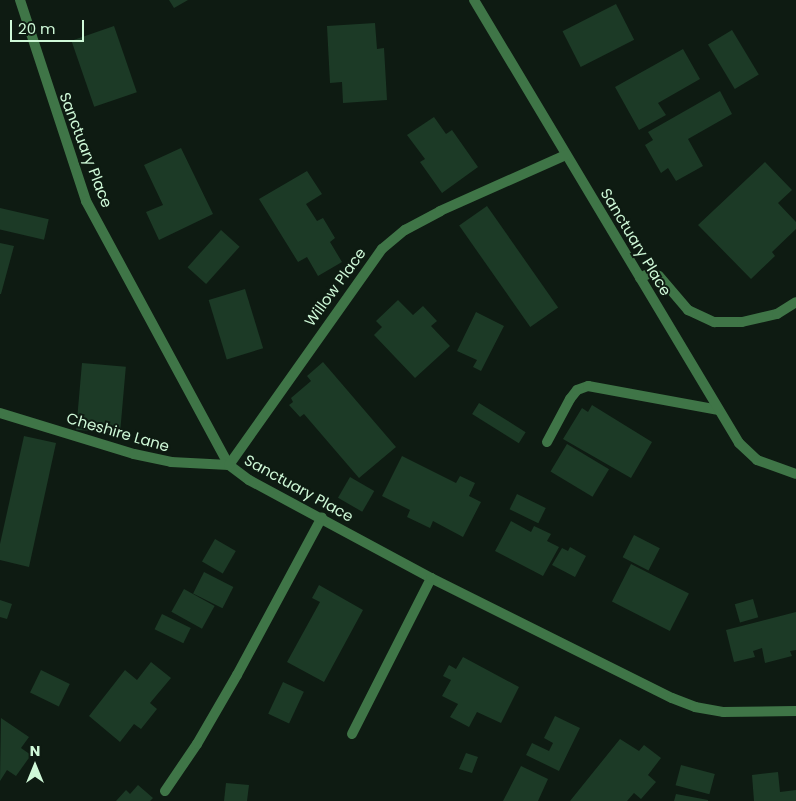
<!DOCTYPE html>
<html>
<head>
<meta charset="utf-8">
<style>
	body { margin:0 }
	#map { position:relative; width:796px; height:801px; overflow:hidden; background:#0e1b12; font-family:Poppins,sans-serif }
	div>[style] { position:absolute }
	.building>* { inset:0; background:#1c3a26; transform-origin:0 0 }
	.lane>* { height:10px; margin:-5px; padding:0 5px; transform-origin:5px; border-radius:5px; background:#3f7547 }
	.street>* { height:10px; margin:-5px; padding:0 5px; transform-origin:5px; border-radius:5px; background:#3f7547 }
	span { translate:-50% -50%; white-space:nowrap; text-align:center; line-height:1.15; -webkit-text-stroke:4px #0e1b12; paint-order:stroke }
	.street-label { font-size:15px; color:#cff9d8 }
	.north { position:absolute; left:10px; top:741px; width:50px; height:50px; -webkit-text-stroke:4px #0e1b12; paint-order:stroke; rotate:0deg; font-size:14px; font-weight:700; line-height:20px; text-align:center; color:#cff9d8 }
	.north::after { content:''; display:block; margin:auto; width:18px; height:22px; background:#cff9d8; clip-path:polygon(50% 0,100% 100%,50% 72%,0 100%) }
	.scale { position:absolute; left:10px; top:20px; width:74px; height:22px; box-sizing:border-box; border:2px solid #cff9d8; border-top:0; padding-left:6px; font-size:15px; line-height:18px; white-space:nowrap; color:#cff9d8; -webkit-text-stroke:4px #0e1b12; paint-order:stroke }
</style>
</head>
<body>
<div id="map">
	<div class="building">
		<i style="clip-path:polygon(169px 0,188px 0,174px 8px)"></i>
		<i style="left:616px;top:4px;width:40px;height:60px;rotate:63deg"></i>
		<i style="clip-path:polygon(375px 23px,377px 49px,384px 48px,387px 100px,343px 103px,342px 82px,330px 83px,327px 26px)"></i>
		<i style="left:114px;top:26px;width:70px;height:45px;rotate:71deg"></i>
		<i style="left:732px;top:30px;width:52px;height:28px;rotate:59deg"></i>
		<i style="clip-path:polygon(683px 49px,700px 79px,658px 103px,666px 115px,639px 130px,615px 87px)"></i>
		<i style="clip-path:polygon(720px 91px,732px 114px,688px 139px,703px 166px,676px 181px,668px 168px,661px 173px,645px 145px,653px 140px,648px 132px)"></i>
		<i style="clip-path:polygon(434px 117px,446px 134px,452px 130px,478px 167px,442px 193px,420px 162px,425px 159px,407px 135px)"></i>
		<i style="clip-path:polygon(181px 148px,213px 214px,159px 240px,146px 212px,163px 205px,144px 165px)"></i>
		<i style="clip-path:polygon(765px 162px,792px 190px,778px 203px,796px 222px,796px 229px,772px 252px,775px 256px,751px 279px,698px 225px)"></i>
		<i style="clip-path:polygon(307px 171px,322px 194px,306px 204px,317px 221px,323px 218px,335px 238px,330px 242px,342px 262px,318px 276px,307px 257px,298px 262px,259px 199px)"></i>
		<i style="left:487px;top:206px;width:124px;height:34px;rotate:55deg"></i>
		<i style="left:0;top:208px;width:50px;height:21px;rotate:13deg"></i>
		<i style="left:221px;top:230px;width:25px;height:50px;rotate:42deg"></i>
		<i style="clip-path:polygon(0 243px,14px 246px,1px 294px,0 294px)"></i>
		<i style="left:245px;top:289px;width:62px;height:38px;rotate:73deg"></i>
		<i style="clip-path:polygon(398px 300px,413px 315px,423px 306px,437px 321px,431px 326px,450px 346px,415px 378px,374px 335px,382px 327px,376px 321px)"></i>
		<i style="clip-path:polygon(476px 312px,504px 326px,481px 371px,473px 367px,477px 360px,457px 351px)"></i>
		<i style="clip-path:polygon(323px 362px,396px 447px,359px 478px,304px 414px,300px 417px,289px 405px,293px 402px,291px 398px,311px 381px,307px 376px)"></i>
		<i style="left:82px;top:363px;width:44px;height:67px;rotate:5deg"></i>
		<i style="left:479px;top:403px;width:55px;height:13px;rotate:32deg"></i>
		<i style="clip-path:polygon(592px 405px,652px 442px,631px 478px,563px 439px,582px 408px,588px 412px)"></i>
		<i style="clip-path:polygon(24px 436px,56px 443px,29px 567px,0 560px,0 544px)"></i>
		<i style="left:567px;top:444px;width:49px;height:32px;rotate:31deg"></i>
		<i style="clip-path:polygon(402px 456px,456px 483px,460px 476px,475px 483px,469px 496px,481px 502px,463px 537px,433px 521px,430px 528px,407px 517px,410px 510px,382px 496px)"></i>
		<i style="left:350px;top:477px;width:28px;height:24px;rotate:30deg"></i>
		<i style="left:517px;top:494px;width:32px;height:17px;rotate:26deg"></i>
		<i style="clip-path:polygon(511px 521px,531px 532px,534px 526px,551px 534px,547px 541px,559px 547px,543px 576px,495px 551px)"></i>
		<i style="left:634px;top:535px;width:29px;height:25px;rotate:27deg"></i>
		<i style="left:215px;top:539px;width:24px;height:26px;rotate:30deg"></i>
		<i style="clip-path:polygon(570px 547px,586px 556px,575px 577px,552px 565px,562px 548px,568px 551px)"></i>
		<i style="left:631px;top:564px;width:65px;height:42px;rotate:27deg"></i>
		<i style="left:204px;top:572px;width:33px;height:24px;rotate:27deg"></i>
		<i style="clip-path:polygon(319px 585px,363px 610px,324px 682px,287px 662px,320px 602px,312px 598px)"></i>
		<i style="left:184px;top:589px;width:35px;height:26px;rotate:29deg"></i>
		<i style="left:753px;top:599px;width:19px;height:19px;rotate:74deg"></i>
		<i style="clip-path:polygon(0 600px,12px 604px,7px 619px,0 617px)"></i>
		<i style="clip-path:polygon(796px 612px,796px 650px,790px 651px,792px 656px,765px 663px,762px 648px,753px 651px,755px 657px,734px 662px,726px 630px)"></i>
		<i style="left:162px;top:614px;width:32px;height:17px;rotate:26deg"></i>
		<i style="clip-path:polygon(463px 657px,519px 687px,501px 723px,477px 712px,469px 727px,450px 717px,458px 704px,442px 696px,451px 680px,443px 676px,449px 665px,456px 669px)"></i>
		<i style="clip-path:polygon(151px 662px,171px 678px,150px 703px,157px 709px,141px 729px,134px 724px,120px 742px,89px 716px,125px 670px,137px 680px)"></i>
		<i style="left:41px;top:670px;width:32px;height:25px;rotate:26deg"></i>
		<i style="left:283px;top:682px;width:23px;height:35px;rotate:25deg"></i>
		<i style="clip-path:polygon(555px 716px,580px 728px,559px 771px,526px 755px,532px 743px,549px 751px,553px 743px,544px 738px)"></i>
		<i style="clip-path:polygon(1px 718px,29px 737px,21px 748px,31px 755px,16px 776px,7px 770px,0 781px)"></i>
		<i style="clip-path:polygon(620px 739px,639px 751px,644px 745px,661px 758px,648px 775px,656px 782px,641px 799px,634px 793px,627px 801px,570px 801px)"></i>
		<i style="clip-path:polygon(466px 753px,478px 757px,472px 773px,459px 769px)"></i>
		<i style="left:681px;top:765px;width:35px;height:21px;rotate:15deg"></i>
		<i style="clip-path:polygon(521px 766px,548px 779px,538px 801px,503px 801px)"></i>
		<i style="clip-path:polygon(778px 772px,780px 792px,796px 790px,796px 801px,754px 801px,752px 775px)"></i>
		<i style="clip-path:polygon(226px 783px,249px 785px,247px 801px,224px 801px)"></i>
		<i style="clip-path:polygon(138px 785px,153px 798px,150px 801px,116px 801px,126px 790px,130px 794px)"></i>
		<i style="clip-path:polygon(676px 794px,708px 800px,708px 801px,674px 801px)"></i>
	</div>
	<div class="lane">
		<i style="left:640px;top:278px;width:11px;rotate:-27deg"></i>
		<i style="left:650px;top:273px;width:9px;rotate:18deg"></i>
		<i style="left:659px;top:276px;width:45px;rotate:49.5deg"></i>
		<i style="left:688px;top:310px;width:29px;rotate:25deg"></i>
		<i style="left:714px;top:322px;width:28px"></i>
		<i style="left:742px;top:322px;width:36px;rotate:-13deg"></i>
		<i style="left:777px;top:314px;width:22px;rotate:-32deg"></i>
		<i style="left:547px;top:442px;width:49px;rotate:-61.9deg"></i>
		<i style="left:570px;top:399px;width:11px;rotate:-52deg"></i>
		<i style="left:577px;top:390px;width:12px;rotate:-20deg"></i>
		<i style="left:588px;top:386px;width:133px;rotate:10.4deg"></i>
		<i style="left:352px;top:734px;width:175px;rotate:-63.1deg"></i>
		<i style="left:165px;top:791px;width:57px;rotate:-55.8deg"></i>
		<i style="left:197px;top:744px;width:80px;rotate:-59.9deg"></i>
		<i style="left:237px;top:675px;width:179px;rotate:-61.7deg"></i>
	</div>
	<div class="street">
		<i style="left:20px;top:0;width:212px;rotate:71.8deg"></i>
		<i style="left:86px;top:201px;width:300px;rotate:61.6deg"></i>
		<i style="left:229px;top:465px;width:25px;rotate:37deg"></i>
		<i style="left:249px;top:480px;width:207px;rotate:28.3deg"></i>
		<i style="left:431px;top:578px;width:269px;rotate:26.5deg"></i>
		<i style="left:672px;top:698px;width:25px;rotate:21deg"></i>
		<i style="left:695px;top:707px;width:28px;rotate:10deg"></i>
		<i style="left:723px;top:712px;width:73px;rotate:-0.8deg"></i>
		<i style="left:474px;top:0;width:516px;rotate:59.11deg"></i>
		<i style="left:739px;top:443px;width:25px;rotate:43deg"></i>
		<i style="left:757px;top:460px;width:41px;rotate:19.7deg"></i>
		<i style="left:0;top:413px;width:140px;rotate:17deg"></i>
		<i style="left:134px;top:454px;width:38px;rotate:12deg"></i>
		<i style="left:171px;top:462px;width:58px;rotate:3deg"></i>
		<i style="left:229px;top:465px;width:265px;rotate:-54.7deg"></i>
		<i style="left:382px;top:249px;width:30px;rotate:-40deg"></i>
		<i style="left:405px;top:230px;width:40px;rotate:-28deg"></i>
		<i style="left:440px;top:211px;width:138px;rotate:-24deg"></i>
	</div>
	<div class="street-label">
		<span style="left:86px;top:150px;rotate:69deg">Sanctuary Place</span>
		<span style="left:636px;top:242px;rotate:59deg">Sanctuary Place</span>
		<span style="left:335px;top:287px;rotate:-54deg">Willow Place</span>
		<span style="left:118px;top:432px;rotate:16deg">Cheshire Lane</span>
		<span style="left:299px;top:488px;rotate:29deg">Sanctuary Place</span>
	</div>
	<div class="north">N</div>
	<div class="scale">20 m</div>
</div>
</body>
</html>
